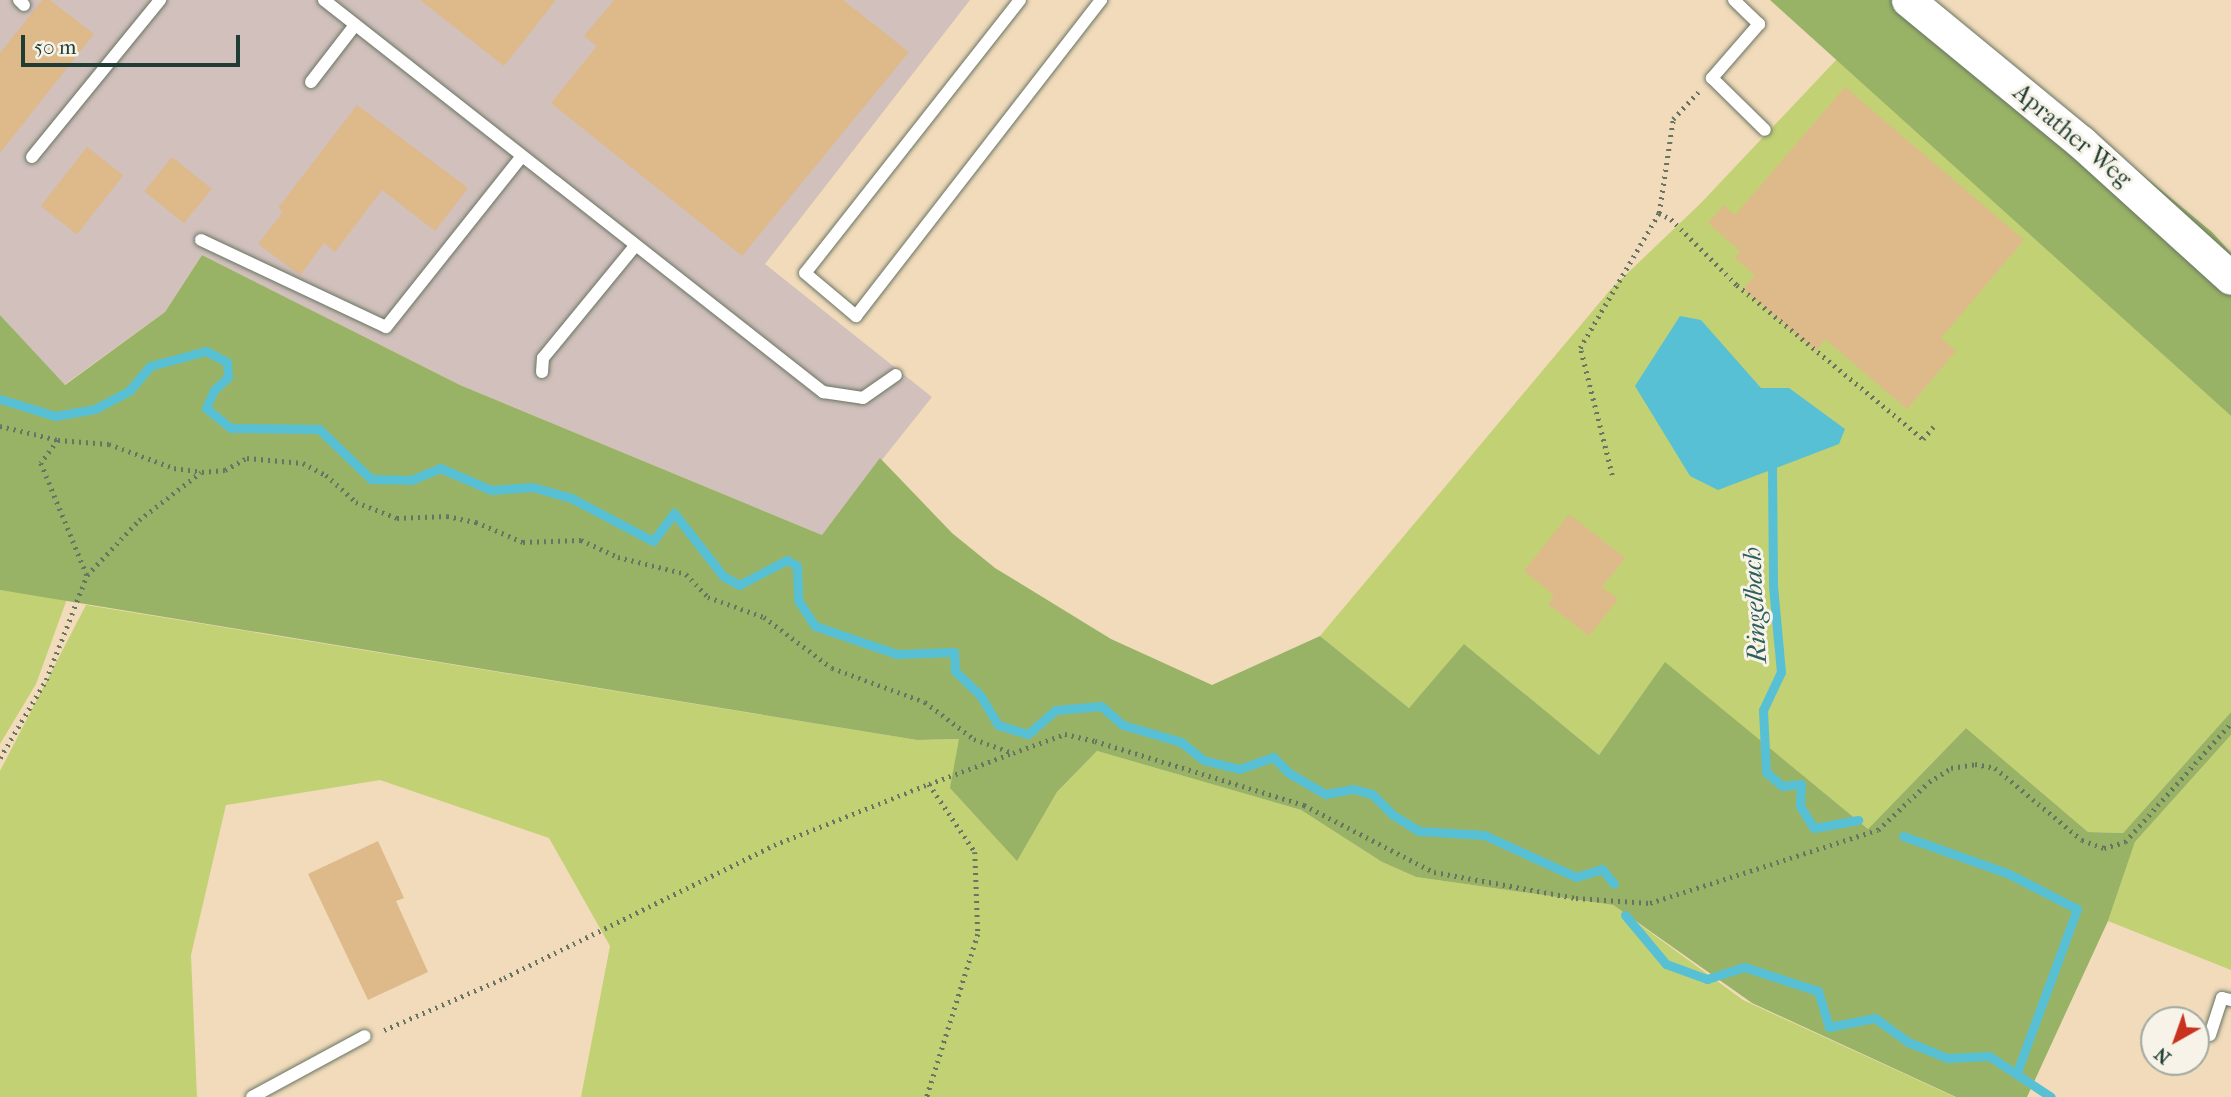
<!DOCTYPE html>
<html>
<head>
<meta charset="utf-8">
<style>
	body { margin:0 }
	#map { position:relative; width:2231px; height:1097px; overflow:hidden; background:#f1dbbb; font-family:"IM FELL French Canon",serif }
	div>[style] { position:absolute }
	.industrial>* { inset:0; background:#d1c0bc }
	.green>* { inset:0; background:#c2d174 }
	.forest>* { inset:0; background:#99b366 }
	.water>* { inset:0; background:#57c0d4 }
	.stream>* { height:9px; margin:-4.5px; padding:0 4.5px; transform-origin:4.5px; border-radius:4.5px; background:#57c0d4 }
	.building>* { inset:0; background:#deba8a; transform-origin:0 0 }
	.path>* { height:4.5px; margin-top:-2.25px; transform-origin:0; background:repeating-linear-gradient(90deg,#687463 0 2px,transparent 0 7px) }
	.roads { filter:drop-shadow(0 0 2px #687463) drop-shadow(0 0 2px #687463) }
	.service>* { height:12px; margin:-6px; padding:0 6px; transform-origin:6px; border-radius:6px; background:#fff }
	.tertiary>* { height:33px; margin:-16.5px; padding:0 16.5px; transform-origin:16.5px; border-radius:16.5px; background:#fff }
	span { translate:-50% -50%; white-space:nowrap; text-align:center; line-height:1.15; -webkit-text-stroke:6px #f7f3e8; paint-order:stroke }
	.street-label { font-size:24px; color:#1f3d34 }
	.water-label { font-size:26px; color:#2d5e5c; font-style:italic }
	.north { position:absolute; left:2140px; top:1006px; width:70px; height:70px; box-sizing:border-box; background:#f7f3e8; border:2px solid #a1aaa0; border-radius:50%; rotate:220deg; font-size:19px; font-weight:700; line-height:28px; text-align:center; color:#1f3d34 }
	.north::after { content:''; display:block; margin:auto; width:24px; height:32px; background:#c8321e; clip-path:polygon(50% 0,100% 100%,50% 72%,0 100%) }
	.scale { position:absolute; left:21px; top:35px; width:219px; height:32px; box-sizing:border-box; border:4px solid #1f3d34; border-top:0; padding-left:9px; font-size:21px; line-height:24px; white-space:nowrap; color:#1f3d34; -webkit-text-stroke:5px #f7f3e8; paint-order:stroke }
</style>
</head>
<body>
<div id="map">
	<div class="industrial">
		<i style="clip-path:polygon(0 0,970px 0,765px 264px,932px 397px,822px 535px,460px 385px,202px 255px,165px 312px,64px 385px,0 315px)"></i>
	</div>
	<div class="green">
		<i style="clip-path:polygon(1837px 59px,2231px 416px,2231px 712px,2123px 833px,2088px 832px,1966px 728px,1868px 829px,1665px 663px,1599px 755px,1465px 645px,1409px 708px,1320px 636px,1611px 289px,1701px 203px)"></i>
		<i style="clip-path:polygon(0 590px,67px 599px,36px 684px,0 744px)"></i>
		<i style="clip-path:polygon(86px 605px,917px 740px,960px 739px,1017px 860px,1057px 792px,1097px 751px,1301px 810px,1382px 862px,1416px 877px,1613px 905px,1743px 1000px,1955px 1097px,581px 1097px,610px 946px,549px 838px,380px 780px,226px 805px,191px 955px,197px 1097px,0 1097px,0 771px)"></i>
		<i style="clip-path:polygon(2231px 735px,2231px 970px,2108px 921px,2135px 842px)"></i>
	</div>
	<div class="forest">
		<i style="clip-path:polygon(1770px 0,1931px 0,2212px 232px,2231px 253px,2231px 416px)"></i>
		<i style="clip-path:polygon(202px 255px,460px 385px,822px 535px,880px 458px,952px 533px,995px 568px,1111px 639px,1212px 685px,1320px 636px,1409px 708px,1464px 644px,1599px 755px,1665px 662px,1868px 829px,1966px 728px,2088px 832px,2123px 833px,2231px 712px,2231px 735px,2135px 842px,2108px 921px,2027px 1097px,1956px 1097px,1752px 1003px,1613px 905px,1416px 877px,1382px 862px,1301px 810px,1097px 751px,1057px 792px,1017px 861px,950px 788px,959px 739px,917px 740px,0 590px,0 315px,65px 385px,165px 312px)"></i>
	</div>
	<div class="water">
		<i style="clip-path:polygon(1680px 316px,1701px 320px,1761px 388px,1789px 388px,1845px 429px,1839px 444px,1718px 490px,1690px 476px,1635px 386px)"></i>
	</div>
	<div class="stream">
		<i style="left:0;top:399px;width:58px;rotate:17.2deg"></i>
		<i style="left:55px;top:416px;width:41px;rotate:-9.9deg"></i>
		<i style="left:95px;top:409px;width:40px;rotate:-28deg"></i>
		<i style="left:130px;top:390px;width:31px;rotate:-50deg"></i>
		<i style="left:150px;top:366px;width:58px;rotate:-15deg"></i>
		<i style="left:206px;top:351px;width:24px;rotate:28deg"></i>
		<i style="left:227px;top:362px;width:15px;rotate:86deg"></i>
		<i style="left:228px;top:377px;width:19px;rotate:137deg"></i>
		<i style="left:214px;top:390px;width:20px;rotate:114deg"></i>
		<i style="left:206px;top:408px;width:32px;rotate:39deg"></i>
		<i style="left:231px;top:428px;width:88px;rotate:0.7deg"></i>
		<i style="left:319px;top:429px;width:72px;rotate:43.9deg"></i>
		<i style="left:371px;top:479px;width:40px;rotate:1.4deg"></i>
		<i style="left:411px;top:480px;width:31px;rotate:-22deg"></i>
		<i style="left:440px;top:468px;width:56px;rotate:23.3deg"></i>
		<i style="left:491px;top:490px;width:41px;rotate:-4.2deg"></i>
		<i style="left:532px;top:487px;width:41px;rotate:15.8deg"></i>
		<i style="left:571px;top:498px;width:93px;rotate:27.7deg"></i>
		<i style="left:653px;top:541px;width:35px;rotate:-53deg"></i>
		<i style="left:674px;top:513px;width:80px;rotate:52.1deg"></i>
		<i style="left:723px;top:576px;width:18px;rotate:29deg"></i>
		<i style="left:739px;top:585px;width:54px;rotate:-27.5deg"></i>
		<i style="left:787px;top:560px;width:12px;rotate:31deg"></i>
		<i style="left:797px;top:566px;width:34px;rotate:88deg"></i>
		<i style="left:798px;top:600px;width:31px;rotate:57deg"></i>
		<i style="left:815px;top:626px;width:87px;rotate:18.9deg"></i>
		<i style="left:897px;top:654px;width:57px;rotate:-2deg"></i>
		<i style="left:954px;top:652px;width:19px;rotate:87deg"></i>
		<i style="left:955px;top:671px;width:35px;rotate:44deg"></i>
		<i style="left:980px;top:695px;width:35px;rotate:59deg"></i>
		<i style="left:998px;top:725px;width:31px;rotate:17deg"></i>
		<i style="left:1028px;top:734px;width:37px;rotate:-41deg"></i>
		<i style="left:1056px;top:710px;width:45px;rotate:-5.1deg"></i>
		<i style="left:1101px;top:706px;width:29px;rotate:41deg"></i>
		<i style="left:1123px;top:725px;width:60px;rotate:16.3deg"></i>
		<i style="left:1181px;top:742px;width:28px;rotate:39deg"></i>
		<i style="left:1203px;top:760px;width:37px;rotate:14deg"></i>
		<i style="left:1239px;top:769px;width:36px;rotate:-19deg"></i>
		<i style="left:1273px;top:757px;width:23px;rotate:45deg"></i>
		<i style="left:1289px;top:773px;width:42px;rotate:30.3deg"></i>
		<i style="left:1325px;top:794px;width:28px;rotate:-10deg"></i>
		<i style="left:1353px;top:789px;width:20px;rotate:15deg"></i>
		<i style="left:1372px;top:794px;width:30px;rotate:45deg"></i>
		<i style="left:1393px;top:815px;width:31px;rotate:32deg"></i>
		<i style="left:1419px;top:831px;width:65px;rotate:3.5deg"></i>
		<i style="left:1484px;top:835px;width:101px;rotate:24.5deg"></i>
		<i style="left:1576px;top:877px;width:27px;rotate:-17deg"></i>
		<i style="left:1602px;top:869px;width:19px;rotate:51deg"></i>
		<i style="left:1772px;top:467px;width:119px;rotate:89.5deg"></i>
		<i style="left:1773px;top:586px;width:86px;rotate:84.7deg"></i>
		<i style="left:1781px;top:672px;width:42px;rotate:115.3deg"></i>
		<i style="left:1763px;top:710px;width:62px;rotate:87.2deg"></i>
		<i style="left:1766px;top:772px;width:21px;rotate:41deg"></i>
		<i style="left:1782px;top:786px;width:19px;rotate:-6deg"></i>
		<i style="left:1801px;top:784px;width:22px;rotate:93deg"></i>
		<i style="left:1800px;top:806px;width:26px;rotate:58deg"></i>
		<i style="left:1814px;top:828px;width:45px;rotate:-10.3deg"></i>
		<i style="left:1903px;top:836px;width:113px;rotate:19.7deg"></i>
		<i style="left:2009px;top:874px;width:76px;rotate:27.2deg"></i>
		<i style="left:2077px;top:909px;width:174px;rotate:110.2deg"></i>
		<i style="left:1625px;top:915px;width:64px;rotate:50.1deg"></i>
		<i style="left:1666px;top:964px;width:44px;rotate:20.1deg"></i>
		<i style="left:1707px;top:979px;width:39px;rotate:-18deg"></i>
		<i style="left:1744px;top:967px;width:78px;rotate:18deg"></i>
		<i style="left:1818px;top:991px;width:38px;rotate:73deg"></i>
		<i style="left:1829px;top:1027px;width:47px;rotate:-11.1deg"></i>
		<i style="left:1875px;top:1018px;width:41px;rotate:36deg"></i>
		<i style="left:1908px;top:1042px;width:42px;rotate:22.3deg"></i>
		<i style="left:1947px;top:1058px;width:42px;rotate:-2.7deg"></i>
		<i style="left:1989px;top:1056px;width:74px;rotate:33.5deg"></i>
	</div>
	<div class="building">
		<i style="clip-path:polygon(42px 0,50px 0,94px 34px,0 153px,0 53px)"></i>
		<i style="clip-path:polygon(420px 0,556px 0,504px 66px)"></i>
		<i style="clip-path:polygon(614px 0,843px 0,909px 52px,742px 256px,551px 103px,597px 46px,584px 36px)"></i>
		<i style="clip-path:polygon(1845px 87px,2024px 240px,1941px 338px,1956px 351px,1907px 409px,1825px 339px,1816px 351px,1743px 289px,1755px 275px,1735px 258px,1740px 251px,1708px 223px,1724px 205px,1735px 215px)"></i>
		<i style="clip-path:polygon(357px 105px,468px 188px,435px 231px,382px 190px,335px 252px,324px 243px,300px 275px,258px 244px,283px 212px,278px 208px)"></i>
		<i style="left:87px;top:147px;width:46px;height:75px;rotate:38deg"></i>
		<i style="left:172px;top:157px;width:51px;height:44px;rotate:39deg"></i>
		<i style="clip-path:polygon(1569px 514px,1625px 558px,1602px 587px,1618px 599px,1589px 636px,1548px 604px,1554px 595px,1524px 571px)"></i>
		<i style="clip-path:polygon(378px 841px,404px 898px,396px 901px,428px 972px,368px 1000px,308px 874px)"></i>
	</div>
	<div class="path">
		<i style="left:1659px;top:213px;width:13px;rotate:27deg"></i>
		<i style="left:1671px;top:219px;width:93px;rotate:45deg"></i>
		<i style="left:1737px;top:285px;width:241px;rotate:39.6deg"></i>
		<i style="left:1923px;top:439px;width:16px;rotate:-50deg"></i>
		<i style="left:0;top:426px;width:60px;rotate:13.6deg"></i>
		<i style="left:58px;top:440px;width:51px;rotate:4.5deg"></i>
		<i style="left:109px;top:444px;width:69px;rotate:20.3deg"></i>
		<i style="left:174px;top:468px;width:28px;rotate:8deg"></i>
		<i style="left:202px;top:472px;width:23px;rotate:-5deg"></i>
		<i style="left:225px;top:470px;width:25px;rotate:-29deg"></i>
		<i style="left:247px;top:458px;width:56px;rotate:5.1deg"></i>
		<i style="left:303px;top:463px;width:26px;rotate:28deg"></i>
		<i style="left:326px;top:475px;width:40px;rotate:42deg"></i>
		<i style="left:356px;top:502px;width:44px;rotate:21.3deg"></i>
		<i style="left:397px;top:518px;width:50px;rotate:-2.3deg"></i>
		<i style="left:447px;top:516px;width:30px;rotate:12deg"></i>
		<i style="left:476px;top:522px;width:51px;rotate:23.1deg"></i>
		<i style="left:523px;top:542px;width:58px;rotate:-2deg"></i>
		<i style="left:581px;top:540px;width:41px;rotate:24.7deg"></i>
		<i style="left:618px;top:557px;width:70px;rotate:14deg"></i>
		<i style="left:686px;top:574px;width:32px;rotate:46deg"></i>
		<i style="left:708px;top:597px;width:59px;rotate:19.7deg"></i>
		<i style="left:764px;top:617px;width:85px;rotate:36.9deg"></i>
		<i style="left:832px;top:668px;width:99px;rotate:20.1deg"></i>
		<i style="left:925px;top:702px;width:61px;rotate:37.1deg"></i>
		<i style="left:974px;top:739px;width:41px;rotate:19.7deg"></i>
		<i style="left:1013px;top:753px;width:55px;rotate:-20.1deg"></i>
		<i style="left:1065px;top:734px;width:31px;rotate:13deg"></i>
		<i style="left:1095px;top:741px;width:219px;rotate:17deg"></i>
		<i style="left:1304px;top:805px;width:146px;rotate:27.3deg"></i>
		<i style="left:1434px;top:872px;width:144px;rotate:10.4deg"></i>
		<i style="left:1576px;top:898px;width:74px;rotate:3.9deg"></i>
		<i style="left:1650px;top:903px;width:239px;rotate:-17.8deg"></i>
		<i style="left:1878px;top:830px;width:70px;rotate:-43.3deg"></i>
		<i style="left:1929px;top:782px;width:26px;rotate:-32deg"></i>
		<i style="left:1951px;top:768px;width:24px;rotate:-9deg"></i>
		<i style="left:1975px;top:764px;width:20px;rotate:11deg"></i>
		<i style="left:1995px;top:768px;width:113px;rotate:39.6deg"></i>
		<i style="left:2082px;top:840px;width:23px;rotate:20deg"></i>
		<i style="left:2104px;top:848px;width:22px;rotate:-16deg"></i>
		<i style="left:2125px;top:842px;width:159px;rotate:-48.3deg"></i>
		<i style="left:58px;top:440px;width:29px;rotate:126deg"></i>
		<i style="left:41px;top:463px;width:121px;rotate:67.7deg"></i>
		<i style="left:1612px;top:475px;width:131px;rotate:-104.1deg"></i>
		<i style="left:1580px;top:348px;width:156px;rotate:-59.7deg"></i>
		<i style="left:1659px;top:213px;width:95px;rotate:-81.5deg"></i>
		<i style="left:1673px;top:119px;width:37px;rotate:-47deg"></i>
		<i style="left:0;top:758px;width:91px;rotate:-59.5deg"></i>
		<i style="left:46px;top:680px;width:113px;rotate:-68.7deg"></i>
		<i style="left:87px;top:575px;width:76px;rotate:-46.6deg"></i>
		<i style="left:139px;top:520px;width:78px;rotate:-37.7deg"></i>
		<i style="left:929px;top:784px;width:90px;rotate:-20.3deg"></i>
		<i style="left:384px;top:1030px;width:131px;rotate:-23.4deg"></i>
		<i style="left:504px;top:978px;width:301px;rotate:-26.2deg"></i>
		<i style="left:774px;top:845px;width:167px;rotate:-21.5deg"></i>
		<i style="left:929px;top:784px;width:82px;rotate:55.9deg"></i>
		<i style="left:975px;top:852px;width:82px;rotate:87.9deg"></i>
		<i style="left:978px;top:934px;width:171px;rotate:107.4deg"></i>
	</div>
	<div class="roads">
		<div class="service">
			<i style="left:19px;top:0;width:7px;rotate:45deg"></i>
			<i style="left:324px;top:0;width:635px;rotate:38.15deg"></i>
			<i style="left:823px;top:392px;width:40px;rotate:8.5deg"></i>
			<i style="left:863px;top:398px;width:40px;rotate:-34.9deg"></i>
			<i style="left:1020px;top:0;width:347px;rotate:128.2deg"></i>
			<i style="left:805px;top:273px;width:67px;rotate:40.1deg"></i>
			<i style="left:856px;top:316px;width:400px;rotate:-52.2deg"></i>
			<i style="left:1734px;top:0;width:35px;rotate:44deg"></i>
			<i style="left:1759px;top:24px;width:72px;rotate:131deg"></i>
			<i style="left:1712px;top:78px;width:74px;rotate:44.5deg"></i>
			<i style="left:311px;top:82px;width:72px;rotate:-52.3deg"></i>
			<i style="left:32px;top:157px;width:203px;rotate:-50.8deg"></i>
			<i style="left:201px;top:240px;width:204px;rotate:25.2deg"></i>
			<i style="left:386px;top:327px;width:217px;rotate:-51.5deg"></i>
			<i style="left:542px;top:372px;width:14px;rotate:-86deg"></i>
			<i style="left:543px;top:358px;width:145px;rotate:-50.6deg"></i>
			<i style="left:2210px;top:1035px;width:39px;rotate:-72deg"></i>
			<i style="left:2222px;top:998px;width:9px;rotate:13deg"></i>
			<i style="left:252px;top:1097px;width:128px;rotate:-28.4deg"></i>
		</div>
		<div class="tertiary">
			<i style="left:1908px;top:0;width:224px;rotate:39.4deg"></i>
			<i style="left:2081px;top:142px;width:202px;rotate:42.2deg"></i>
		</div>
	</div>
	<div class="street-label">
		<span style="left:2072px;top:136px;rotate:40deg">Aprather Weg</span>
	</div>
	<div class="water-label">
		<span style="left:1755px;top:605px;rotate:-93deg">Ringelbach</span>
	</div>
	<div class="north">N</div>
	<div class="scale">50 m</div>
</div>
</body>
</html>
